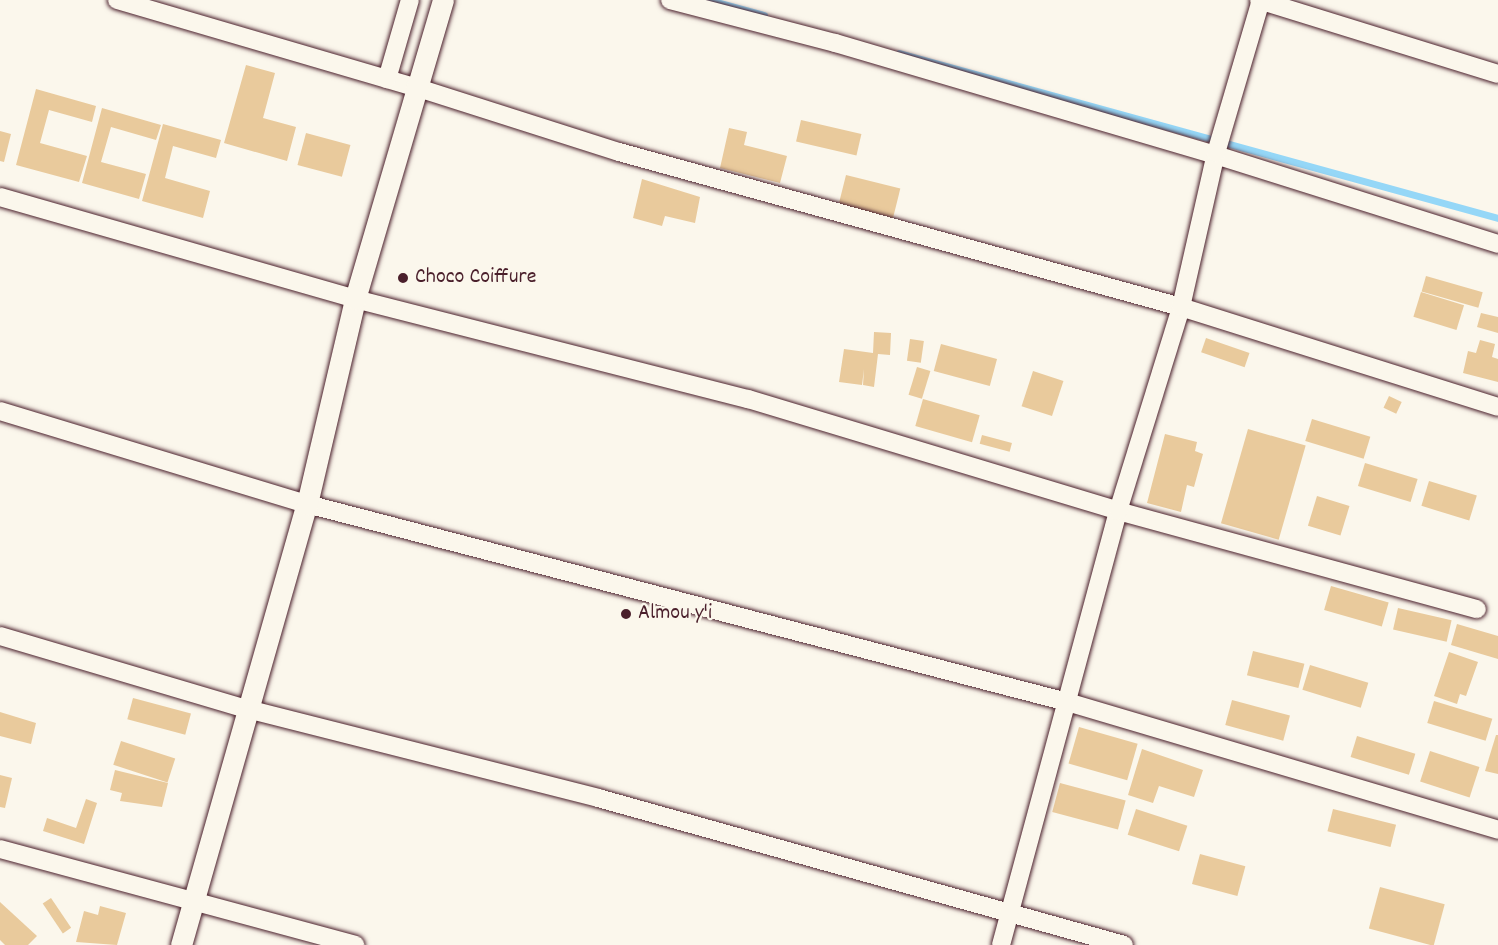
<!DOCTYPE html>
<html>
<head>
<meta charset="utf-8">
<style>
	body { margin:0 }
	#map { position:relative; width:1498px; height:945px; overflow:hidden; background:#fbf7ec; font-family:Dekko,sans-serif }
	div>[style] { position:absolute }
	.stream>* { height:7px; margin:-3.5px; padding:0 3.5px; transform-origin:3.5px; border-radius:3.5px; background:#95d7f7 }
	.building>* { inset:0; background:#e9ca9c; transform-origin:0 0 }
	.roads { filter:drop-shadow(0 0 2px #4a1f2b) drop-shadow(0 0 2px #4a1f2b) }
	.minor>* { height:18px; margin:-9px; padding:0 9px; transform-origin:9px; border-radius:9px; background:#fbf7ec }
	.tertiary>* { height:21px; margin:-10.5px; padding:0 10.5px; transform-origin:10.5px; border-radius:10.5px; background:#fbf7ec }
	.dots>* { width:16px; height:16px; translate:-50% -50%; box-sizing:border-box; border:3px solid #fbf7ec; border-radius:50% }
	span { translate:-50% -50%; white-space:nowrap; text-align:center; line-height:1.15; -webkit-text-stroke:4.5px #fbf7ec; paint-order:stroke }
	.poi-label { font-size:22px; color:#4a1f2b }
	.left { translate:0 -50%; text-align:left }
</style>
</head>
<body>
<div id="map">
	<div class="stream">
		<i style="left:709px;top:0;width:57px;rotate:15.3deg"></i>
		<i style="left:899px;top:53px;width:621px;rotate:15.4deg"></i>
	</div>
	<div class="building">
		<i style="clip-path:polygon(246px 65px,275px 73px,263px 118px,296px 127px,287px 161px,224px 143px)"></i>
		<i style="clip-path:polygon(36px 89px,96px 106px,92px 122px,49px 110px,40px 143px,87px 156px,79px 182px,16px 165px)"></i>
		<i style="clip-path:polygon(102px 108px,161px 125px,156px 140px,111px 127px,101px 162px,146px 174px,139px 199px,82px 183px)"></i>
		<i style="left:801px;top:120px;width:62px;height:22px;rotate:13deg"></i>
		<i style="clip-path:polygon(163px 124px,221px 140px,216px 158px,173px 146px,165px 178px,210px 191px,203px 218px,142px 201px)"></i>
		<i style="clip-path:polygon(729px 128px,747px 132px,744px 145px,787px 156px,780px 183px,720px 168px)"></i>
		<i style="clip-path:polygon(0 131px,11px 134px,4px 162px,0 161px)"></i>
		<i style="left:306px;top:133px;width:46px;height:33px;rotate:15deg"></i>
		<i style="left:846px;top:175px;width:56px;height:30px;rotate:14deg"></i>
		<i style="clip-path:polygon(642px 179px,700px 197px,695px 223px,665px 216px,662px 226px,633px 218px)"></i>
		<i style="left:1426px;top:276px;width:59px;height:16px;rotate:16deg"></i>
		<i style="left:1421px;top:292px;width:45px;height:26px;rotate:17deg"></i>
		<i style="clip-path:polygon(1481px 313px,1498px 317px,1498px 333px,1477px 327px)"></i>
		<i style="clip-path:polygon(874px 332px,891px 333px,890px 355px,878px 354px,874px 387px,863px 385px,864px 369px,862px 385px,839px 382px,844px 349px,873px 353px)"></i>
		<i style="left:1206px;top:338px;width:46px;height:15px;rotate:19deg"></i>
		<i style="left:910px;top:339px;width:14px;height:22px;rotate:8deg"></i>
		<i style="clip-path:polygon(1480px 340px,1495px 344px,1492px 357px,1498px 359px,1498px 382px,1463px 373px,1468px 351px,1476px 353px)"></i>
		<i style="left:941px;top:344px;width:58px;height:28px;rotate:15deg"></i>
		<i style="left:917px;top:367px;width:14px;height:29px;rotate:17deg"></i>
		<i style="left:1033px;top:371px;width:32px;height:37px;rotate:18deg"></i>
		<i style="left:1389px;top:396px;width:14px;height:13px;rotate:25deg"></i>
		<i style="left:923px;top:399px;width:59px;height:28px;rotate:16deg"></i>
		<i style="left:1312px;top:419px;width:61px;height:23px;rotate:17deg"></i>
		<i style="left:1248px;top:429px;width:60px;height:98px;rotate:16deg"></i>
		<i style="clip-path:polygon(1165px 434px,1197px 442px,1195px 451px,1203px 454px,1194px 487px,1187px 485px,1181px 512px,1147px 503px)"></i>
		<i style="left:982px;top:435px;width:31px;height:9px;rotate:15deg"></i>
		<i style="left:1365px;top:463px;width:55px;height:24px;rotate:17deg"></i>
		<i style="left:1429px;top:481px;width:50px;height:26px;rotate:17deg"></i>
		<i style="left:1317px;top:496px;width:34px;height:31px;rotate:17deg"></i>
		<i style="left:1331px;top:586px;width:60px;height:25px;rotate:16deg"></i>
		<i style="left:1398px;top:608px;width:55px;height:22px;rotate:13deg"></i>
		<i style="clip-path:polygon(1457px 624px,1498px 636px,1498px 659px,1451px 645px)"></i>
		<i style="left:1253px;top:651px;width:53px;height:25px;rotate:14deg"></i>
		<i style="clip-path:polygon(1449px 652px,1478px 662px,1466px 696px,1460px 694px,1457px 704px,1434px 696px)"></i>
		<i style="left:1310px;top:665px;width:61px;height:26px;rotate:17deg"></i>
		<i style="left:133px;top:698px;width:60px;height:22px;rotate:15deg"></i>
		<i style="left:1232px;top:700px;width:60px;height:26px;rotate:15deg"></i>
		<i style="left:1434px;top:701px;width:61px;height:23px;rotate:17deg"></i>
		<i style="clip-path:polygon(0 712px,36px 723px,31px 744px,0 736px)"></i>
		<i style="left:1079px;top:727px;width:61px;height:38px;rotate:16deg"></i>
		<i style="clip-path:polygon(1496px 735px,1498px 735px,1498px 774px,1485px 771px)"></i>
		<i style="left:1357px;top:736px;width:61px;height:22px;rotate:17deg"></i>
		<i style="left:121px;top:741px;width:57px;height:25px;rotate:18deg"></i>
		<i style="clip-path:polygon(1142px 749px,1203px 770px,1194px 797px,1159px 786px,1153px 803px,1128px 795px)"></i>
		<i style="left:1430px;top:751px;width:52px;height:32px;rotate:18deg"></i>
		<i style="clip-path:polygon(115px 770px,168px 783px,162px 807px,120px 801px,122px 793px,110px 790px)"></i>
		<i style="clip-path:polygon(0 775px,12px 778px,5px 808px,0 807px)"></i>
		<i style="left:1060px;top:783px;width:68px;height:30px;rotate:15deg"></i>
		<i style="clip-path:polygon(86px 799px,97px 803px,84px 844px,43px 831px,47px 818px,76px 828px)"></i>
		<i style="left:1136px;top:809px;width:54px;height:27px;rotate:18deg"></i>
		<i style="left:1333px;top:809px;width:65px;height:23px;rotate:14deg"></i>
		<i style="left:1200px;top:854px;width:47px;height:31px;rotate:15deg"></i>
		<i style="left:1380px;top:887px;width:67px;height:43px;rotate:15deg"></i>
		<i style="left:51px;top:898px;width:36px;height:10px;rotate:56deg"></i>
		<i style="clip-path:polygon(0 902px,37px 936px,28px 945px,5px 945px,0 940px)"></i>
		<i style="clip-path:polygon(100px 906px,126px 913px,117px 945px,76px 942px,84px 911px,98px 915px)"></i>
	</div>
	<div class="roads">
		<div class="minor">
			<i style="left:117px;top:0;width:310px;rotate:16.3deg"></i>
			<i style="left:415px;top:87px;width:214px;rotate:17.7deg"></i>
			<i style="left:619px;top:152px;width:583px;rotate:15.42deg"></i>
			<i style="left:1181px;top:307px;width:332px;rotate:17.5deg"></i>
			<i style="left:670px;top:0;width:171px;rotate:14.6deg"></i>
			<i style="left:835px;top:43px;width:397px;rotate:16.4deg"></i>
			<i style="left:1216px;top:155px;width:296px;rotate:17.5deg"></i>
			<i style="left:1259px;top:0;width:250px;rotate:17.2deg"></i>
			<i style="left:387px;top:79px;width:82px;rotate:-73.8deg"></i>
			<i style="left:0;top:197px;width:369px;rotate:16deg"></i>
			<i style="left:355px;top:299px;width:406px;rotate:14.3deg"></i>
			<i style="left:748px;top:399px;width:387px;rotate:16.8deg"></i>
			<i style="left:1118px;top:511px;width:372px;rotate:15.3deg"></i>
			<i style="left:0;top:411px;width:321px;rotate:16.9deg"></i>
			<i style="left:307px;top:504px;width:785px;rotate:14.6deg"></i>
			<i style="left:1067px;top:702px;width:450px;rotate:16.5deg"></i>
			<i style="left:0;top:636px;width:258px;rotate:16.5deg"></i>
			<i style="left:247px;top:709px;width:362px;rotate:14.2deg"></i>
			<i style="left:598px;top:798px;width:546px;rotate:15.61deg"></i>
			<i style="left:0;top:849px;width:368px;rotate:15.1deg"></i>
			<i style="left:1001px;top:945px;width:449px;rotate:-74.9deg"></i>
			<i style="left:1118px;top:511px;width:214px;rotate:-72.8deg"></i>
			<i style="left:1181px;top:307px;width:158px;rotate:-77.2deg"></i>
			<i style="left:1216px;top:153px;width:159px;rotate:-73.6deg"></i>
		</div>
		<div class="tertiary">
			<i style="left:181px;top:945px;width:459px;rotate:-74.1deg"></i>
			<i style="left:307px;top:504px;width:211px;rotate:-76.8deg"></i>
			<i style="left:355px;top:299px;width:312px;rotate:-73.6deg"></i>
		</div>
	</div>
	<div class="dots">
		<i style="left:403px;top:278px;background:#4a1f2b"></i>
		<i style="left:626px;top:614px;background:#4a1f2b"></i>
	</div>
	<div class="poi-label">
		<span class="left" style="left:415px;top:278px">Choco Coiffure</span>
		<span class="left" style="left:638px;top:614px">Almou y'i</span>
	</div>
</div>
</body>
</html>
